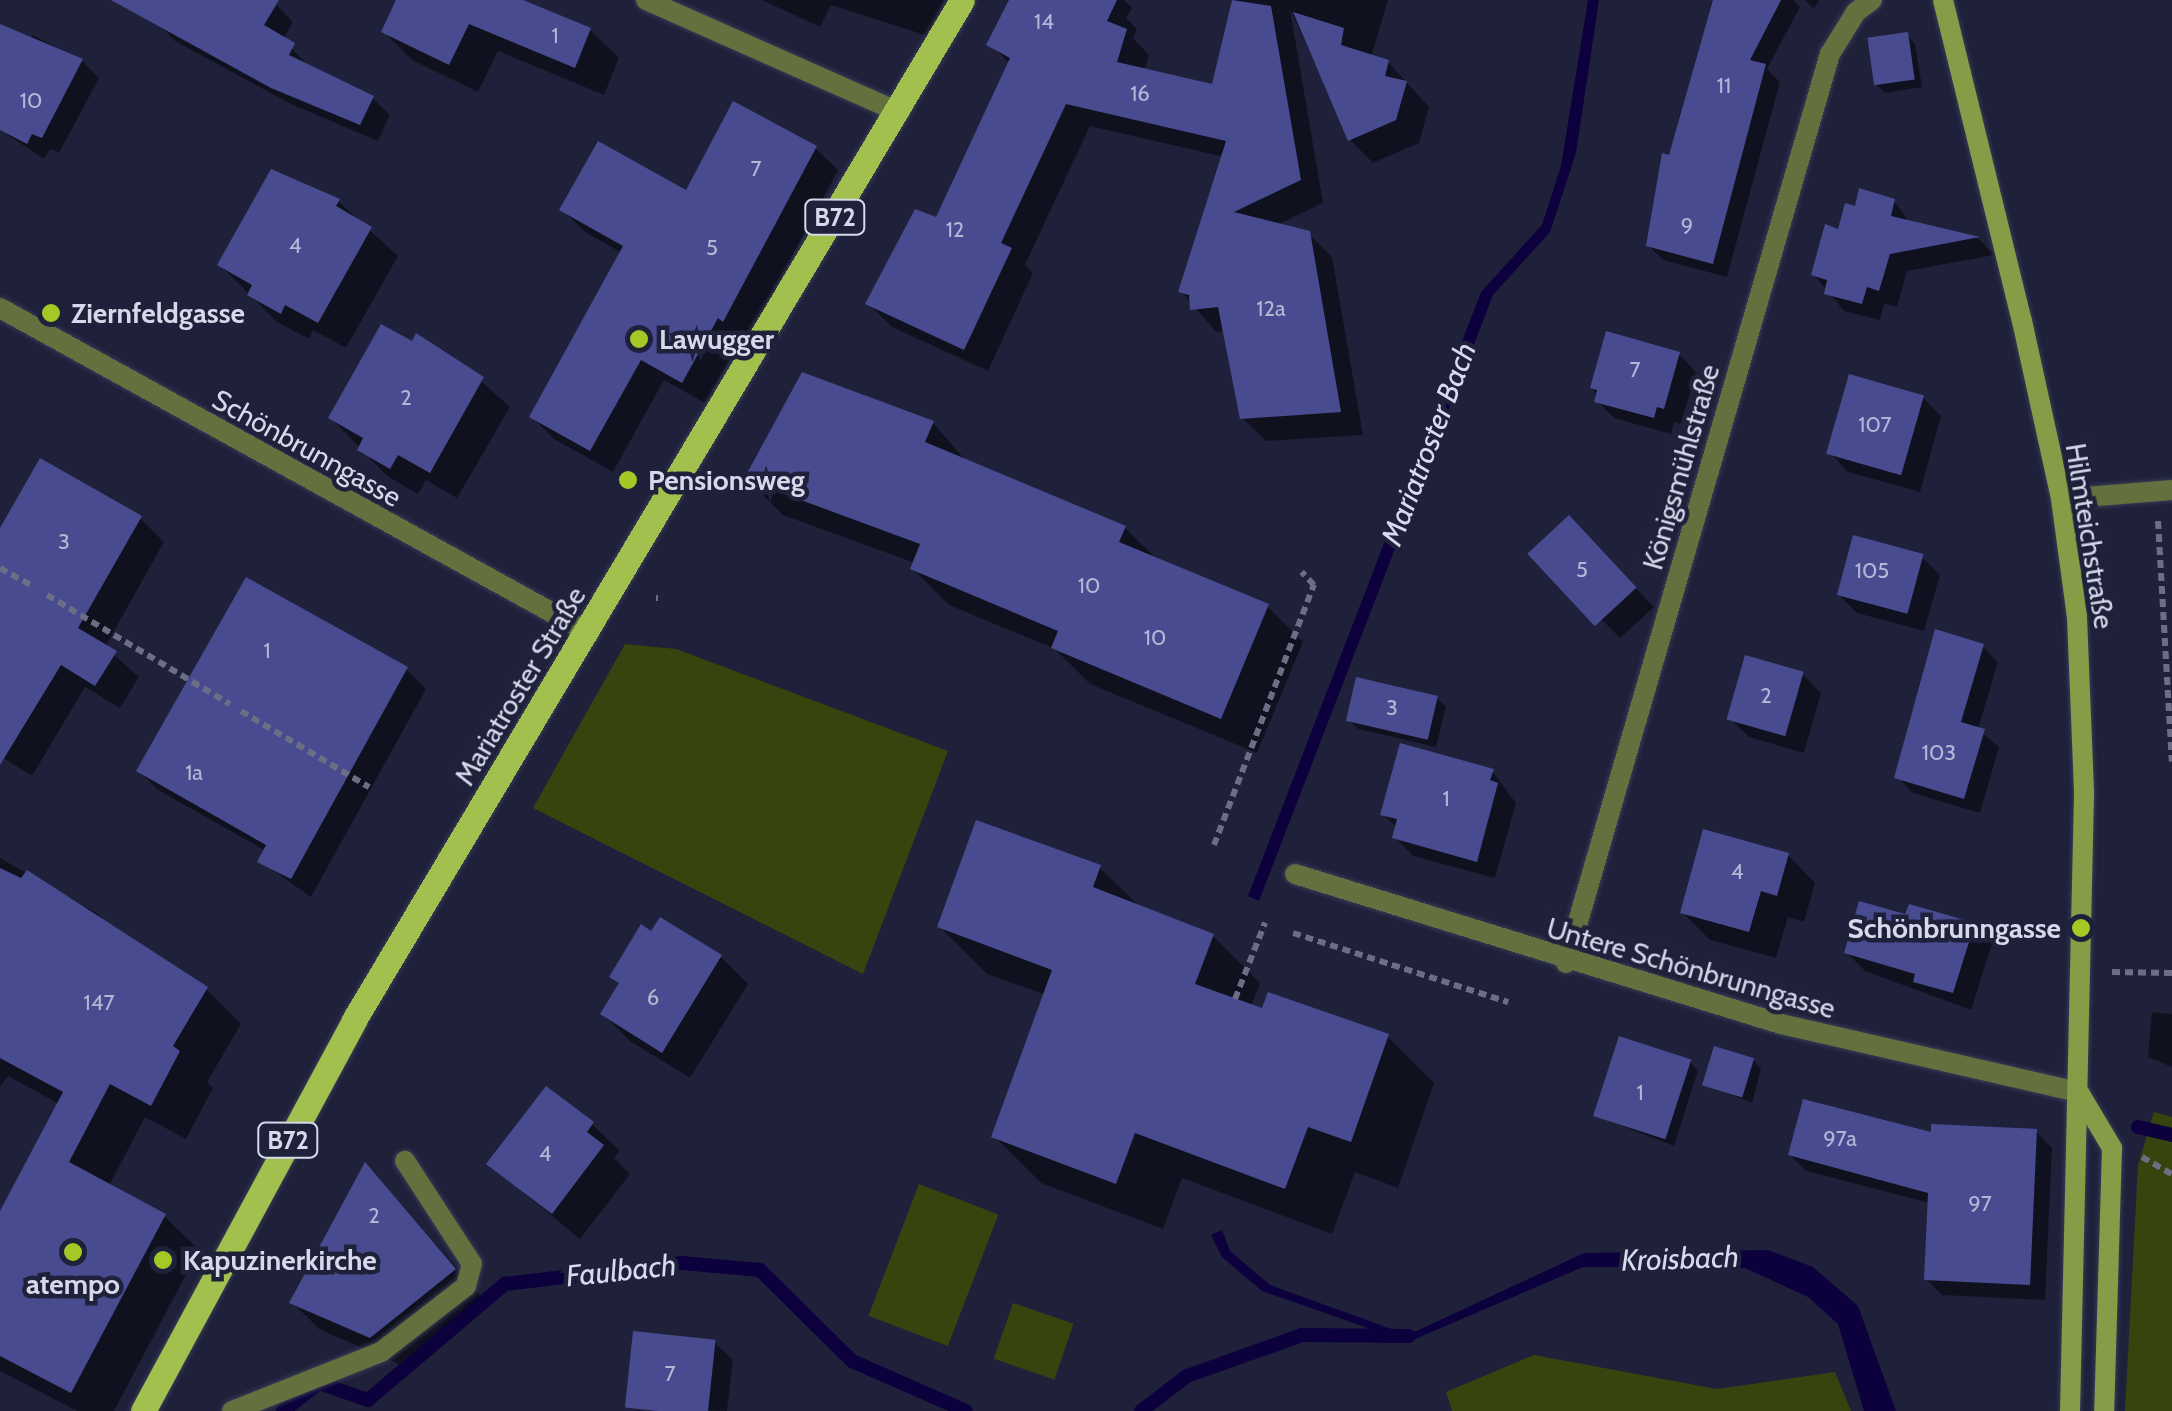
<!DOCTYPE html>
<html>
<head>
<meta charset="utf-8">
<style>
	body { margin:0 }
	#map { position:relative; width:2172px; height:1411px; overflow:hidden; background:#1f213b; font-family:Cabin,sans-serif }
	div>[style] { position:absolute }
	.green>* { inset:0; background:#37440d; transform-origin:0 0 }
	.water>* { inset:0; background:#0c003d }
	.shadow>* { inset:0; background:#0007 }
	.stream>* { height:14px; margin:-7px; padding:0 7px; transform-origin:7px; border-radius:7px; background:#0c003d }
	.building>* { inset:0; background:#494b90; transform-origin:0 0 }
	.path>* { height:6px; margin-top:-3px; transform-origin:0; background:repeating-linear-gradient(90deg,#6b6e84 0 8px,transparent 0 13px) }
	.roads { filter:drop-shadow(0 0 2px #393b54) drop-shadow(0 0 2px #393b54) }
	.service>* { height:20px; margin:-10px; padding:0 10px; transform-origin:10px; border-radius:10px; background:#62713e }
	.minor>* { height:20px; margin:-10px; padding:0 10px; transform-origin:10px; border-radius:10px; background:#62713e }
	.secondary>* { height:20px; margin:-10px; padding:0 10px; transform-origin:10px; border-radius:10px; background:#869d47 }
	.primary>* { height:25px; margin:-12.5px; padding:0 12.5px; transform-origin:12.5px; border-radius:12.5px; background:#a1c04d }
	.dots>* { width:28px; height:28px; translate:-50% -50%; box-sizing:border-box; border:5px solid #1f213b; border-radius:50% }
	span { translate:-50% -50%; white-space:nowrap; text-align:center; line-height:1.15; -webkit-text-stroke:9px #1f213b; paint-order:stroke }
	.number-label { font-size:22px; color:#b3b6d4 }
	.number-label span { -webkit-text-stroke-width:0 }
	.shield-label span { padding:2px 8px; background:#1f213b; border:2px solid; border-radius:8px; -webkit-text-stroke-width:0 }
	.shield-label { font-size:25px; color:#d6d9ea; font-weight:700 }
	.poi-label { font-size:28px; color:#d6d9ea; font-weight:700 }
	.left { translate:0 -50%; text-align:left }
	.right { translate:-100% -50%; text-align:right }
	.street-label { font-size:28px; color:#d6d9ea }
	.water-label { font-size:30px; color:#d8dbef; font-style:italic }
</style>
</head>
<body>
<div id="map">
	<div class="green">
		<i style="clip-path:polygon(625px 644px,676px 649px,948px 751px,863px 974px,533px 808px)"></i>
		<i style="clip-path:polygon(2154px 1112px,2172px 1117px,2172px 1411px,2125px 1411px,2138px 1165px)"></i>
		<i style="left:919px;top:1184px;width:85px;height:141px;rotate:21deg"></i>
		<i style="left:1013px;top:1303px;width:64px;height:59px;rotate:19deg"></i>
		<i style="clip-path:polygon(1534px 1355px,1717px 1389px,1835px 1372px,1851px 1411px,1452px 1411px,1446px 1392px)"></i>
	</div>
	<div class="water">
		<i style="clip-path:polygon(1588px 0,1599px 0,1576px 153px,1550px 232px,1493px 295px,1259px 901px,1248px 896px,1481px 292px,1542px 225px,1561px 166px)"></i>
		<i style="clip-path:polygon(1222px 1230px,1230px 1251px,1270px 1285px,1408px 1335px,1584px 1253px,1768px 1250px,1813px 1267px,1858px 1306px,1896px 1411px,1864px 1411px,1838px 1324px,1808px 1297px,1745px 1268px,1583px 1267px,1408px 1342px,1262px 1291px,1222px 1257px,1211px 1235px)"></i>
	</div>
	<div class="shadow">
		<i style="clip-path:polygon(171px 0,276px 4px,293px 22px,283px 39px,309px 67px,372px 98px,390px 115px,378px 141px,291px 104px,175px 41px,158px 23px)"></i>
		<i style="clip-path:polygon(399px 0,522px 0,590px 30px,619px 58px,604px 95px,498px 51px,478px 92px,412px 60px,384px 32px)"></i>
		<i style="clip-path:polygon(762px 0,944px 0,928px 36px,831px 5px,820px 27px)"></i>
		<i style="clip-path:polygon(1012px 0,1124px 0,1132px 8px,1126px 18px,1137px 29px,1133px 38px,1149px 55px,1144px 71px,1214px 87px,1234px 0,1388px 0,1371px 57px,1388px 62px,1429px 107px,1419px 143px,1373px 163px,1350px 140px,1290px 9px,1323px 203px,1277px 225px,1308px 233px,1332px 257px,1363px 435px,1266px 441px,1242px 418px,1226px 331px,1216px 332px,1181px 291px,1224px 157px,1090px 126px,1025px 265px,1033px 273px,988px 371px,892px 327px,868px 303px,937px 220px,1010px 64px,990px 44px)"></i>
		<i style="clip-path:polygon(1716px 0,1793px 0,1800px 7px,1767px 69px,1780px 82px,1727px 277px,1663px 260px,1648px 245px)"></i>
		<i style="clip-path:polygon(1805px 0,1819px 0,1814px 9px)"></i>
		<i style="clip-path:polygon(0 32px,28px 42px,32px 35px,82px 61px,99px 78px,59px 153px,50px 149px,44px 159px,0 130px)"></i>
		<i style="clip-path:polygon(1907px 35px,1915px 44px,1922px 87px,1885px 93px,1876px 84px)"></i>
		<i style="clip-path:polygon(815px 148px,838px 170px,747px 342px,742px 338px,705px 403px,664px 380px,613px 472px,554px 439px,532px 417px,622px 253px,585px 232px,563px 210px,687px 193px)"></i>
		<i style="clip-path:polygon(338px 201px,398px 256px,346px 348px,313px 330px,309px 339px,277px 322px,220px 265px)"></i>
		<i style="clip-path:polygon(1894px 201px,1910px 223px,1979px 239px,1994px 255px,1907px 271px,1897px 307px,1884px 303px,1880px 320px,1844px 311px,1813px 274px,1856px 210px)"></i>
		<i style="clip-path:polygon(417px 336px,454px 357px,510px 407px,457px 498px,426px 480px,418px 494px,387px 476px,331px 418px)"></i>
		<i style="clip-path:polygon(1679px 354px,1696px 372px,1681px 424px,1674px 422px,1671px 434px,1614px 418px,1597px 401px,1593px 387px)"></i>
		<i style="clip-path:polygon(1922px 397px,1941px 416px,1920px 492px,1848px 472px,1830px 453px)"></i>
		<i style="clip-path:polygon(933px 423px,967px 462px,1125px 528px,1158px 560px,1267px 606px,1303px 642px,1257px 753px,1090px 684px,1055px 649px,949px 605px,913px 569px,915px 563px,783px 515px,747px 479px)"></i>
		<i style="clip-path:polygon(140px 518px,164px 542px,105px 647px,139px 677px,120px 708px,85px 687px,32px 776px,0 756px,0 534px)"></i>
		<i style="clip-path:polygon(1587px 537px,1654px 607px,1620px 638px,1600px 618px,1596px 622px,1531px 554px)"></i>
		<i style="clip-path:polygon(1921px 556px,1940px 575px,1924px 631px,1857px 613px,1839px 595px)"></i>
		<i style="clip-path:polygon(1982px 646px,1998px 662px,1978px 729px,1999px 747px,1980px 813px,1913px 793px,1897px 777px)"></i>
		<i style="clip-path:polygon(406px 669px,426px 689px,311px 897px,260px 861px,266px 851px,158px 790px,139px 771px)"></i>
		<i style="clip-path:polygon(1802px 674px,1821px 693px,1804px 753px,1749px 737px,1730px 719px)"></i>
		<i style="clip-path:polygon(1437px 698px,1446px 707px,1436px 747px,1358px 729px,1349px 720px)"></i>
		<i style="clip-path:polygon(1492px 771px,1516px 803px,1495px 878px,1413px 856px,1395px 837px,1397px 828px,1383px 814px)"></i>
		<i style="clip-path:polygon(1788px 855px,1815px 883px,1804px 922px,1788px 917px,1776px 958px,1710px 940px,1682px 912px)"></i>
		<i style="clip-path:polygon(0 858px,98px 914px,122px 939px,206px 989px,241px 1024px,207px 1082px,213px 1088px,186px 1139px,145px 1117px,109px 1186px,164px 1216px,199px 1250px,114px 1411px,77px 1411px,0 1371px,0 1216px,59px 1104px,8px 1076px,0 1087px)"></i>
		<i style="clip-path:polygon(1100px 868px,1140px 907px,1213px 936px,1260px 983px,1251px 1007px,1387px 1036px,1434px 1083px,1398px 1188px,1355px 1172px,1332px 1234px,1182px 1178px,1163px 1229px,1041px 1183px,994px 1136px,1046px 995px,987px 974px,940px 927px)"></i>
		<i style="clip-path:polygon(1907px 918px,1973px 925px,1992px 944px,1971px 1010px,1865px 971px,1846px 952px)"></i>
		<i style="clip-path:polygon(661px 920px,721px 957px,748px 984px,690px 1078px,630px 1041px,603px 1014px,621px 985px,612px 976px)"></i>
		<i style="clip-path:polygon(2152px 1012px,2172px 1014px,2172px 1067px,2148px 1057px)"></i>
		<i style="clip-path:polygon(1753px 1060px,1761px 1069px,1752px 1103px,1706px 1084px)"></i>
		<i style="clip-path:polygon(1690px 1062px,1698px 1070px,1674px 1146px,1596px 1116px)"></i>
		<i style="clip-path:polygon(592px 1124px,620px 1151px,614px 1158px,630px 1174px,580px 1239px,489px 1164px)"></i>
		<i style="clip-path:polygon(2036px 1132px,2052px 1148px,2045px 1300px,1942px 1295px,1926px 1279px,1930px 1203px,1806px 1171px,1790px 1155px,1933px 1136px)"></i>
		<i style="clip-path:polygon(366px 1166px,482px 1297px,399px 1364px,319px 1329px,292px 1302px)"></i>
		<i style="clip-path:polygon(714px 1342px,733px 1360px,727px 1411px,628px 1408px)"></i>
	</div>
	<div class="stream">
		<i style="left:2138px;top:1127px;width:35px;rotate:13deg"></i>
		<i style="left:283px;top:1411px;width:46px;rotate:-37.9deg"></i>
		<i style="left:319px;top:1383px;width:52px;rotate:19.1deg"></i>
		<i style="left:368px;top:1400px;width:180px;rotate:-40.3deg"></i>
		<i style="left:505px;top:1284px;width:178px;rotate:-6.8deg"></i>
		<i style="left:682px;top:1263px;width:78px;rotate:5.1deg"></i>
		<i style="left:760px;top:1270px;width:129px;rotate:44.7deg"></i>
		<i style="left:852px;top:1361px;width:124px;rotate:23.7deg"></i>
		<i style="left:1141px;top:1411px;width:58px;rotate:-37.3deg"></i>
		<i style="left:1187px;top:1376px;width:122px;rotate:-19.6deg"></i>
		<i style="left:1302px;top:1335px;width:107px;rotate:0.5deg"></i>
	</div>
	<div class="building">
		<i style="clip-path:polygon(111px 0,279px 0,264px 25px,295px 43px,289px 55px,374px 96px,360px 125px,271px 88px)"></i>
		<i style="clip-path:polygon(396px 0,523px 0,591px 28px,575px 68px,469px 24px,449px 65px,381px 32px)"></i>
		<i style="clip-path:polygon(1009px 0,1117px 0,1107px 21px,1127px 29px,1117px 62px,1212px 84px,1232px 0,1271px 6px,1301px 180px,1234px 212px,1310px 231px,1341px 412px,1240px 419px,1218px 307px,1190px 310px,1189px 295px,1178px 292px,1226px 141px,1066px 104px,1001px 243px,1012px 248px,964px 350px,865px 304px,915px 209px,936px 217px,1010px 58px,986px 45px)"></i>
		<i style="clip-path:polygon(1713px 0,1781px 0,1750px 60px,1766px 64px,1713px 264px,1646px 246px,1662px 153px,1669px 155px)"></i>
		<i style="clip-path:polygon(1293px 12px,1344px 28px,1341px 45px,1389px 60px,1385px 76px,1407px 81px,1396px 120px,1348px 141px)"></i>
		<i style="clip-path:polygon(0 24px,83px 59px,42px 138px,32px 134px,27px 144px,0 130px)"></i>
		<i style="left:1908px;top:32px;width:48px;height:41px;rotate:82deg"></i>
		<i style="clip-path:polygon(733px 101px,817px 146px,723px 322px,718px 318px,682px 383px,641px 360px,590px 451px,529px 417px,623px 246px,559px 210px,598px 141px,686px 190px)"></i>
		<i style="clip-path:polygon(271px 169px,340px 199px,336px 206px,372px 227px,318px 323px,285px 305px,281px 314px,247px 295px,252px 285px,217px 265px)"></i>
		<i style="clip-path:polygon(1859px 188px,1895px 199px,1891px 216px,1980px 237px,1890px 254px,1879px 291px,1867px 287px,1862px 304px,1824px 294px,1827px 280px,1811px 275px,1825px 224px,1838px 229px,1845px 203px,1855px 206px)"></i>
		<i style="clip-path:polygon(381px 324px,412px 341px,416px 333px,484px 377px,430px 473px,398px 455px,390px 469px,357px 450px,363px 438px,328px 418px)"></i>
		<i style="clip-path:polygon(1606px 331px,1680px 352px,1664px 409px,1657px 407px,1654px 418px,1594px 402px,1597px 390px,1590px 388px)"></i>
		<i style="clip-path:polygon(802px 372px,934px 421px,925px 442px,1126px 526px,1119px 542px,1269px 604px,1221px 719px,1051px 648px,1058px 631px,910px 569px,920px 544px,744px 479px)"></i>
		<i style="left:1849px;top:374px;width:78px;height:83px;rotate:16deg"></i>
		<i style="clip-path:polygon(40px 458px,142px 516px,78px 628px,117px 651px,95px 686px,61px 665px,0 765px,0 528px)"></i>
		<i style="left:1569px;top:515px;width:99px;height:57px;rotate:47deg"></i>
		<i style="left:1853px;top:535px;width:73px;height:62px;rotate:15deg"></i>
		<i style="clip-path:polygon(246px 577px,408px 667px,291px 879px,257px 862px,266px 845px,136px 771px)"></i>
		<i style="clip-path:polygon(1935px 629px,1984px 644px,1961px 722px,1985px 729px,1964px 799px,1894px 778px)"></i>
		<i style="left:1745px;top:655px;width:61px;height:67px;rotate:16deg"></i>
		<i style="left:1356px;top:677px;width:84px;height:45px;rotate:13deg"></i>
		<i style="clip-path:polygon(1400px 743px,1494px 769px,1490px 780px,1498px 783px,1477px 862px,1392px 838px,1397px 819px,1380px 815px)"></i>
		<i style="clip-path:polygon(976px 820px,1101px 865px,1093px 887px,1214px 934px,1195px 984px,1262px 1008px,1268px 992px,1389px 1034px,1351px 1142px,1308px 1127px,1285px 1189px,1135px 1133px,1116px 1184px,991px 1137px,1052px 970px,937px 927px)"></i>
		<i style="clip-path:polygon(1703px 829px,1789px 853px,1777px 896px,1761px 891px,1749px 932px,1680px 913px)"></i>
		<i style="clip-path:polygon(0 868px,21px 878px,27px 870px,208px 987px,173px 1046px,180px 1051px,151px 1106px,110px 1084px,69px 1162px,166px 1214px,71px 1393px,0 1356px,0 1211px,63px 1092px,0 1058px)"></i>
		<i style="clip-path:polygon(1859px 901px,1905px 914px,1909px 904px,1975px 923px,1953px 993px,1913px 982px,1915px 974px,1844px 953px)"></i>
		<i style="clip-path:polygon(660px 917px,722px 955px,662px 1053px,600px 1014px,619px 983px,609px 977px,641px 924px,651px 931px)"></i>
		<i style="left:1619px;top:1036px;width:76px;height:84px;rotate:18deg"></i>
		<i style="left:1714px;top:1046px;width:42px;height:41px;rotate:17deg"></i>
		<i style="clip-path:polygon(546px 1086px,594px 1122px,587px 1132px,604px 1145px,552px 1214px,486px 1164px)"></i>
		<i style="clip-path:polygon(1803px 1099px,1931px 1132px,1931px 1124px,2037px 1129px,2030px 1285px,1924px 1280px,1928px 1193px,1788px 1155px)"></i>
		<i style="clip-path:polygon(365px 1162px,456px 1269px,370px 1338px,289px 1303px)"></i>
		<i style="left:633px;top:1331px;width:83px;height:77px;rotate:6deg"></i>
	</div>
	<div class="path">
		<i style="left:2158px;top:521px;width:241px;rotate:86.7deg"></i>
		<i style="left:0;top:568px;width:39px;rotate:29deg"></i>
		<i style="left:47px;top:595px;width:213px;rotate:30.8deg"></i>
		<i style="left:656px;top:598px;width:2px"></i>
		<i style="left:241px;top:711px;width:149px;rotate:30.7deg"></i>
		<i style="left:1214px;top:845px;width:279px;rotate:-69deg"></i>
		<i style="left:1314px;top:585px;width:18px;rotate:-133deg"></i>
		<i style="left:1293px;top:933px;width:226px;rotate:17.8deg"></i>
		<i style="left:2112px;top:972px;width:60px;rotate:1deg"></i>
		<i style="left:1235px;top:999px;width:82px;rotate:-68.5deg"></i>
		<i style="left:2142px;top:1157px;width:34px;rotate:30deg"></i>
	</div>
	<div class="roads">
		<div class="service">
			<i style="left:2061px;top:499px;width:111px;rotate:-4.6deg"></i>
			<i style="left:232px;top:1411px;width:160px;rotate:-21.6deg"></i>
			<i style="left:381px;top:1352px;width:108px;rotate:-37.8deg"></i>
			<i style="left:466px;top:1286px;width:23px;rotate:-75deg"></i>
			<i style="left:472px;top:1264px;width:123px;rotate:-123deg"></i>
		</div>
		<div class="minor">
			<i style="left:646px;top:0;width:277px;rotate:23.9deg"></i>
			<i style="left:0;top:308px;width:673px;rotate:28.89deg"></i>
			<i style="left:1295px;top:874px;width:509px;rotate:17.15deg"></i>
			<i style="left:1781px;top:1024px;width:306px;rotate:12.9deg"></i>
			<i style="left:1566px;top:963px;width:947px;rotate:-73.81deg"></i>
			<i style="left:1830px;top:54px;width:49px;rotate:-58.2deg"></i>
			<i style="left:1856px;top:12px;width:20px;rotate:-37deg"></i>
		</div>
		<div class="secondary">
			<i style="left:1943px;top:0;width:331px;rotate:76.2deg"></i>
			<i style="left:2022px;top:321px;width:182px;rotate:77.6deg"></i>
			<i style="left:2061px;top:499px;width:119px;rotate:82.3deg"></i>
			<i style="left:2077px;top:617px;width:178px;rotate:87.7deg"></i>
			<i style="left:2084px;top:795px;width:616px;rotate:91.3deg"></i>
			<i style="left:2080px;top:1094px;width:63px;rotate:59.3deg"></i>
			<i style="left:2112px;top:1148px;width:263px;rotate:91.7deg"></i>
		</div>
		<div class="primary">
			<i style="left:143px;top:1411px;width:444px;rotate:-61.6deg"></i>
			<i style="left:354px;top:1020px;width:1187px;rotate:-59.2deg"></i>
		</div>
	</div>
	<div class="dots">
		<i style="left:51px;top:313px;background:#a4c825"></i>
		<i style="left:639px;top:339px;background:#a4c825"></i>
		<i style="left:628px;top:480px;background:#a4c825"></i>
		<i style="left:2081px;top:928px;background:#a4c825"></i>
		<i style="left:73px;top:1252px;background:#a4c825"></i>
		<i style="left:163px;top:1260px;background:#a4c825"></i>
	</div>
	<div class="number-label">
		<span style="left:1044px;top:22px">14</span>
		<span style="left:555px;top:36px">1</span>
		<span style="left:1724px;top:86px">11</span>
		<span style="left:1140px;top:94px">16</span>
		<span style="left:31px;top:101px">10</span>
		<span style="left:756px;top:169px">7</span>
		<span style="left:1687px;top:226px">9</span>
		<span style="left:955px;top:230px">12</span>
		<span style="left:295px;top:246px">4</span>
		<span style="left:712px;top:248px">5</span>
		<span style="left:1271px;top:309px">12a</span>
		<span style="left:1635px;top:370px">7</span>
		<span style="left:406px;top:398px">2</span>
		<span style="left:1875px;top:425px">107</span>
		<span style="left:64px;top:542px">3</span>
		<span style="left:1582px;top:570px">5</span>
		<span style="left:1872px;top:571px">105</span>
		<span style="left:1089px;top:586px">10</span>
		<span style="left:1155px;top:638px">10</span>
		<span style="left:267px;top:651px">1</span>
		<span style="left:1766px;top:696px">2</span>
		<span style="left:1392px;top:708px">3</span>
		<span style="left:1939px;top:753px">103</span>
		<span style="left:194px;top:773px">1a</span>
		<span style="left:1446px;top:799px">1</span>
		<span style="left:1737px;top:872px">4</span>
		<span style="left:653px;top:998px">6</span>
		<span style="left:99px;top:1003px">147</span>
		<span style="left:1640px;top:1093px">1</span>
		<span style="left:1840px;top:1139px">97a</span>
		<span style="left:545px;top:1154px">4</span>
		<span style="left:1980px;top:1204px">97</span>
		<span style="left:374px;top:1216px">2</span>
		<span style="left:670px;top:1374px">7</span>
	</div>
	<div class="shield-label">
		<span style="left:835px;top:217px">B72</span>
		<span style="left:288px;top:1140px">B72</span>
	</div>
	<div class="poi-label">
		<span class="left" style="left:71px;top:313px">Ziernfeldgasse</span>
		<span class="left" style="left:659px;top:339px">Lawugger</span>
		<span class="left" style="left:648px;top:480px">Pensionsweg</span>
		<span class="right" style="left:2061px;top:928px">Schönbrunngasse</span>
		<span class="left" style="left:183px;top:1260px">Kapuzinerkirche</span>
		<span style="left:73px;top:1284px">atempo</span>
	</div>
	<div class="street-label">
		<span style="left:307px;top:448px;rotate:29deg">Schönbrunngasse</span>
		<span style="left:1681px;top:467px;rotate:-74deg">Königsmühlstraße</span>
		<span style="left:2090px;top:536px;rotate:81deg">Hilmteichstraße</span>
		<span style="left:520px;top:686px;rotate:-59deg">Mariatroster Straße</span>
		<span style="left:1691px;top:968px;rotate:16deg">Untere Schönbrunngasse</span>
	</div>
	<div class="water-label">
		<span style="left:1429px;top:444px;rotate:-69deg">Mariatroster Bach</span>
		<span style="left:1680px;top:1259px;rotate:-2deg">Kroisbach</span>
		<span style="left:621px;top:1271px;rotate:-6deg">Faulbach</span>
	</div>
</div>
</body>
</html>
